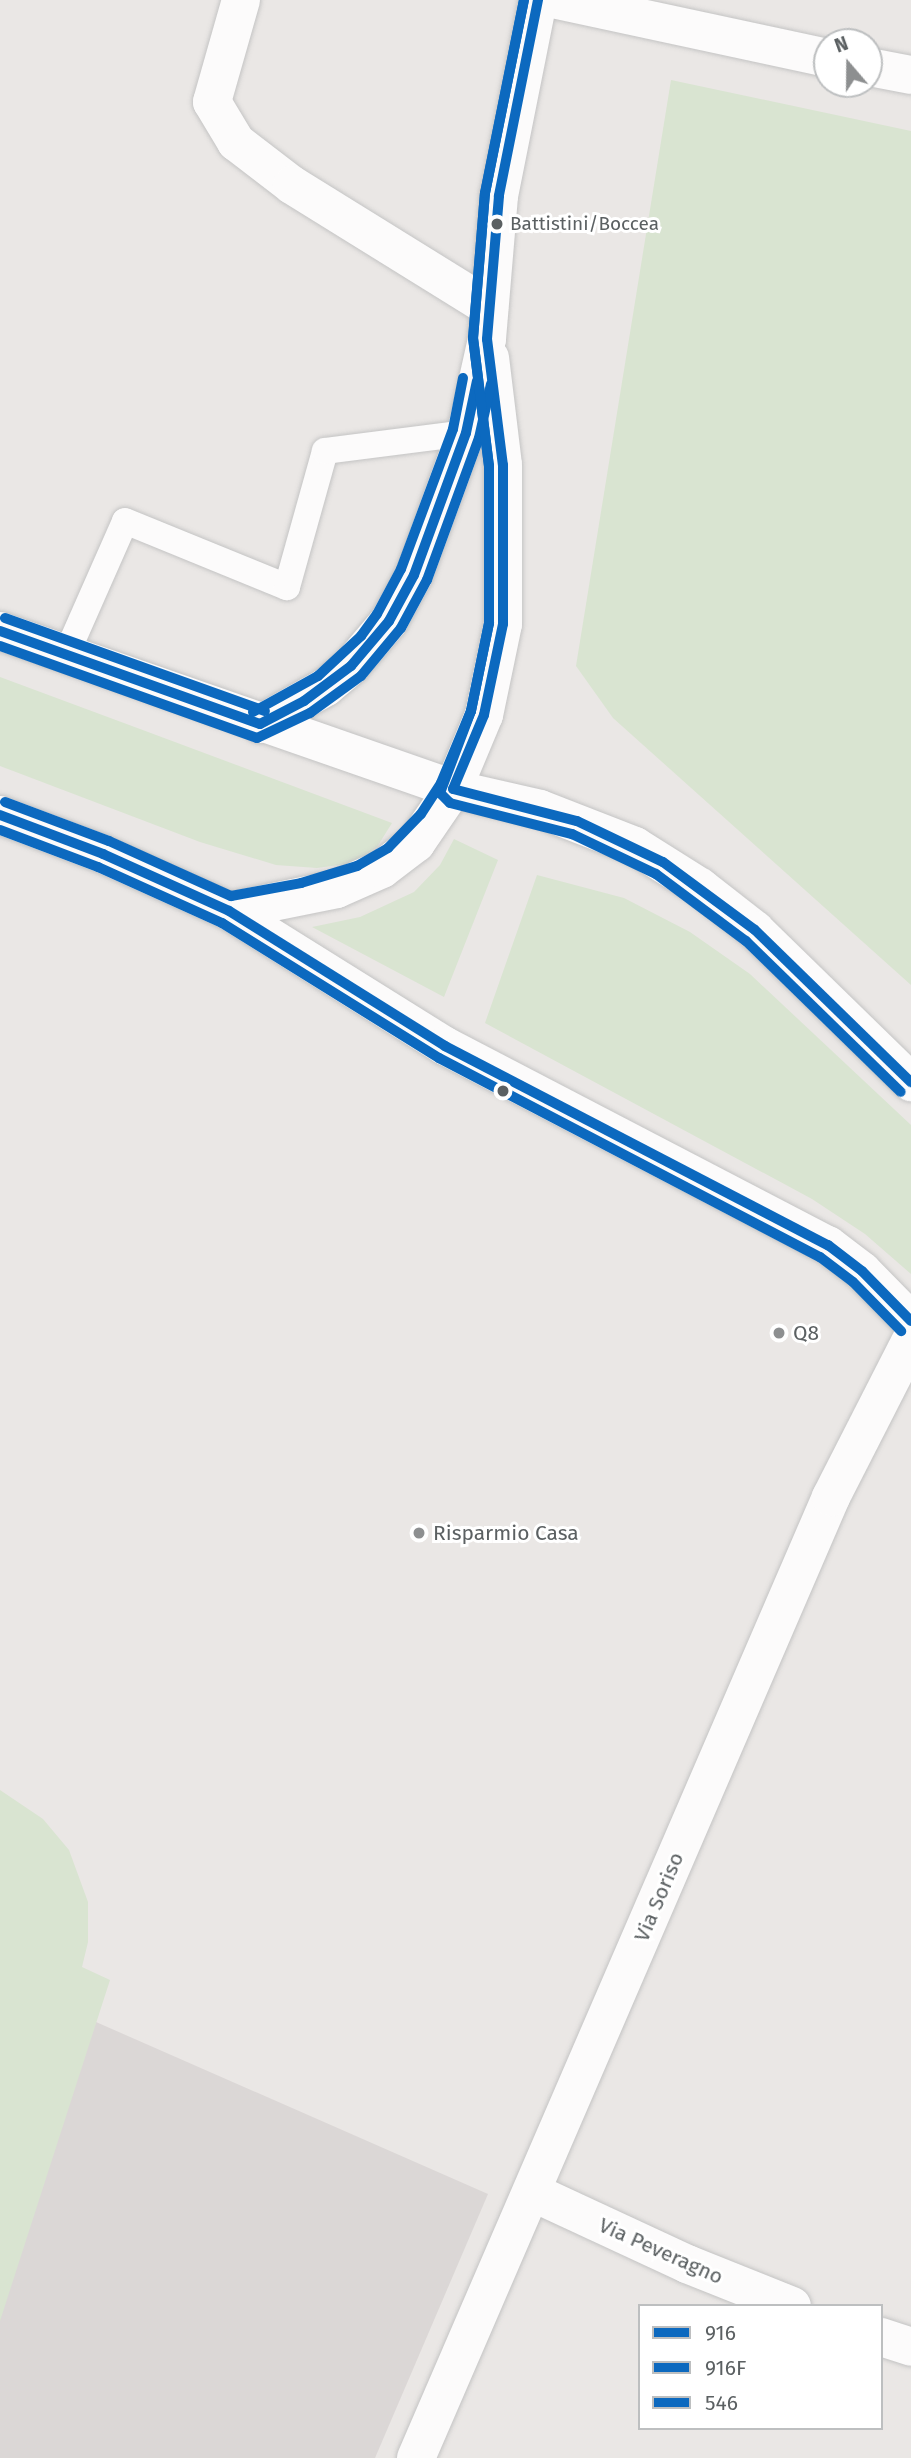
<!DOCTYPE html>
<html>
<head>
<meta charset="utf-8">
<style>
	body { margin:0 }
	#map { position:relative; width:911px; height:2458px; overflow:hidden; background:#eae7e5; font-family:"Fira Sans",sans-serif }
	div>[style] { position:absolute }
	.industrial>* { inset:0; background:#dbd7d6 }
	.green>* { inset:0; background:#d9e4d1 }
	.roads { filter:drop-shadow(0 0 2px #c4c4c4) drop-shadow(0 0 2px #c4c4c4) }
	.service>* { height:26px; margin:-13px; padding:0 13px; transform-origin:13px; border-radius:13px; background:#fcfbfb }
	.minor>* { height:38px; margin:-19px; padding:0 19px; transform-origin:19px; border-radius:19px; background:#fcfbfb }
	.secondary>* { height:38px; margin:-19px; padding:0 19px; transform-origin:19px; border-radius:19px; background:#fcfbfb }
	.bus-1>* { height:10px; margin:-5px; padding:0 5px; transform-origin:5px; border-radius:5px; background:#0c69bf }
	.bus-2>* { height:10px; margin:-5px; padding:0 5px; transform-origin:5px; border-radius:5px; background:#0c69bf }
	.bus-3>* { height:10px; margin:-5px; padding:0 5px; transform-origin:5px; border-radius:5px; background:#0c69bf }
	.dots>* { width:19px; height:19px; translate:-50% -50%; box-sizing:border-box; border:4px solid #fff; border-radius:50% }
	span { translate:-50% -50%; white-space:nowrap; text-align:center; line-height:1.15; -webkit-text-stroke:6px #fff; paint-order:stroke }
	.bus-label { font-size:19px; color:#5b6062 }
	.left { translate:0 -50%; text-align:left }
	.poi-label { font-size:21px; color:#5b6062 }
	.street-label { font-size:21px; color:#5b6062 }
	.legend { position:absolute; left:638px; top:2304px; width:245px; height:126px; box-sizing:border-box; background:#fff; border:2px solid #bdbfc0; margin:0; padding:9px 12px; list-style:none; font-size:21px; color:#5b6062 }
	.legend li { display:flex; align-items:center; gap:14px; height:35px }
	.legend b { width:35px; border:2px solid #bdbfc0 }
	.north { position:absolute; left:813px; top:28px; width:70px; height:70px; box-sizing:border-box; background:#fff; border:2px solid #bdbfc0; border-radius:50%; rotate:340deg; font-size:19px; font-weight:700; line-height:28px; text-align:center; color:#5b6062 }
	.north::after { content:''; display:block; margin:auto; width:24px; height:32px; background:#8d8f90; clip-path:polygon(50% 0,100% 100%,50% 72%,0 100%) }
</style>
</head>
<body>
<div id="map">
	<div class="industrial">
		<i style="clip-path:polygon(96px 2022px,488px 2194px,375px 2458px,0 2458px,0 2251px)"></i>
	</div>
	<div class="green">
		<i style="clip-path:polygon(671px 80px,911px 131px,911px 985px,613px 718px,576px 666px)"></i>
		<i style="clip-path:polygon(0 677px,140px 729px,392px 823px,377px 847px,354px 863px,317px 868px,276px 865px,200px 842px,0 766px)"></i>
		<i style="clip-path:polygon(454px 839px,498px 860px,444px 997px,312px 927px,360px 917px,414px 892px,440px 865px)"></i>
		<i style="clip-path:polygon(537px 875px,624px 898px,690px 932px,750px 974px,911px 1125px,911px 1274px,865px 1234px,812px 1199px,485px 1023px)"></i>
		<i style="clip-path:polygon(0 1790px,43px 1819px,69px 1850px,88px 1902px,88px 1942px,82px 1967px,110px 1980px,0 2321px)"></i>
	</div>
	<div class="roads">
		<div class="service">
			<i style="left:66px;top:655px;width:146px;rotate:-66.2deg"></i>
			<i style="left:125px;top:521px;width:175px;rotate:22.2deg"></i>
			<i style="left:287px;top:587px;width:141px;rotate:-74.4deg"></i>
			<i style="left:325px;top:451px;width:142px;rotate:-7.3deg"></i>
		</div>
		<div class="minor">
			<i style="left:241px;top:0;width:106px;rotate:105.9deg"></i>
			<i style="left:212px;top:102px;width:47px;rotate:59deg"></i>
			<i style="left:236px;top:142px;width:71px;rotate:37.5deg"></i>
			<i style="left:292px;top:185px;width:232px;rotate:31.8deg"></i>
			<i style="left:557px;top:0;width:276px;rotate:12.1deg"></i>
			<i style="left:869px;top:67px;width:43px;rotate:10.8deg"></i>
			<i style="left:532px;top:2192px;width:171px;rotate:24.9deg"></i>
			<i style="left:687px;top:2264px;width:113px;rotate:21.8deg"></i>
			<i style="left:881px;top:2337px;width:32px;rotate:18deg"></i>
			<i style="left:416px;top:2458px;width:1047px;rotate:-66.64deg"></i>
			<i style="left:831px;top:1497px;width:176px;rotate:-63deg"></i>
		</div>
		<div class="secondary">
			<i style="left:0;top:631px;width:480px;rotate:19.2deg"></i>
			<i style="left:453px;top:789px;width:89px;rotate:12.9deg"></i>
			<i style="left:540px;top:809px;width:102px;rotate:21.3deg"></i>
			<i style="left:635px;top:846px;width:77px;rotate:32.2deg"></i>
			<i style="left:700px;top:887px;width:70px;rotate:38deg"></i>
			<i style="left:755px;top:930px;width:218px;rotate:44.3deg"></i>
			<i style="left:260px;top:724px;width:76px;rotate:-29.3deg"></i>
			<i style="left:326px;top:687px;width:33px;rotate:-40deg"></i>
			<i style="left:351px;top:666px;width:59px;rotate:-49.8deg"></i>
			<i style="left:389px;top:621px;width:52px;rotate:-61.5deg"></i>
			<i style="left:414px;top:575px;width:151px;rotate:-69.9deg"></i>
			<i style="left:466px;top:433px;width:96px;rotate:-77.4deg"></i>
			<i style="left:487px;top:339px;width:144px;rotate:-85.2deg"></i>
			<i style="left:499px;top:196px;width:200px;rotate:-78.7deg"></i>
			<i style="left:0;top:815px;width:110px;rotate:20.7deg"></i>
			<i style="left:103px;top:854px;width:138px;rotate:24.3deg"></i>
			<i style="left:229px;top:911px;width:255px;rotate:32deg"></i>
			<i style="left:445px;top:1046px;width:432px;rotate:27.5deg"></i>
			<i style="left:828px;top:1245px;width:43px;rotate:37.4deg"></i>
			<i style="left:862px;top:1271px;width:70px;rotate:45.6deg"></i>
			<i style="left:229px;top:911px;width:110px;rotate:-11.5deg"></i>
			<i style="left:337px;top:889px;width:49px;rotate:-24deg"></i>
			<i style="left:382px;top:869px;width:43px;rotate:-37.4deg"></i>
			<i style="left:416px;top:843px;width:65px;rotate:-55.6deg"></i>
			<i style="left:453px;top:789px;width:80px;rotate:-67.3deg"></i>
			<i style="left:484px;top:715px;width:93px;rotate:-78.2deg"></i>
			<i style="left:503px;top:624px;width:159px;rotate:-90deg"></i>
			<i style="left:503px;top:465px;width:108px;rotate:-96.9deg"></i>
		</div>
	</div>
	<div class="bus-1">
		<i style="left:538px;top:0;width:200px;rotate:101.3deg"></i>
		<i style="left:499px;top:196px;width:144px;rotate:94.8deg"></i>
		<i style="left:487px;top:339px;width:127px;rotate:82.8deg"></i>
		<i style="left:503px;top:465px;width:159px;rotate:90deg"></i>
		<i style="left:503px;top:624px;width:93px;rotate:101.8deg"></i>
		<i style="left:484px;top:715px;width:80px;rotate:112.7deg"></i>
		<i style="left:453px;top:789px;width:128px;rotate:14.5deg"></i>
		<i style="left:577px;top:821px;width:95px;rotate:25.5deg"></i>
		<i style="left:663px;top:862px;width:114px;rotate:36.5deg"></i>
		<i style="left:755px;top:930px;width:218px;rotate:44.3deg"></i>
		<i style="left:0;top:631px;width:276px;rotate:19.7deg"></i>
		<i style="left:260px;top:724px;width:50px;rotate:-27.6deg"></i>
		<i style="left:304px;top:701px;width:59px;rotate:-36.7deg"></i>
		<i style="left:351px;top:666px;width:59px;rotate:-49.8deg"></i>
		<i style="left:389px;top:621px;width:52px;rotate:-61.5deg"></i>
		<i style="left:414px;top:575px;width:151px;rotate:-69.9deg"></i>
		<i style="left:466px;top:433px;width:53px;rotate:-78.1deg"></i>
		<i style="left:0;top:815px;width:110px;rotate:20.7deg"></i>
		<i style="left:103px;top:854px;width:138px;rotate:24.3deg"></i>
		<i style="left:229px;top:911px;width:255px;rotate:32deg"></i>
		<i style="left:445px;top:1046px;width:432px;rotate:27.5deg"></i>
		<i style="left:828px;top:1245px;width:43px;rotate:37.4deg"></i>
		<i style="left:862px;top:1271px;width:70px;rotate:45.6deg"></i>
	</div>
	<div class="bus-2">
		<i style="left:524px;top:0;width:197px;rotate:101.4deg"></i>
		<i style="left:485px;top:193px;width:145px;rotate:94.7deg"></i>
		<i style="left:473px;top:338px;width:129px;rotate:82.9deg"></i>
		<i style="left:489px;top:466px;width:157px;rotate:90deg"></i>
		<i style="left:489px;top:623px;width:90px;rotate:101.6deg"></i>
		<i style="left:471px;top:711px;width:88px;rotate:110.7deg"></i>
		<i style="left:440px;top:793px;width:14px;rotate:45deg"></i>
		<i style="left:450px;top:803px;width:126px;rotate:14.3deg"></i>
		<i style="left:572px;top:834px;width:93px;rotate:25.5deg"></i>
		<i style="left:656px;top:874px;width:112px;rotate:36.7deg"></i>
		<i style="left:746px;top:941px;width:216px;rotate:44.3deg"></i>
		<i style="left:0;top:646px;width:273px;rotate:19.7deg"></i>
		<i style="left:257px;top:738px;width:59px;rotate:-25.3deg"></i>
		<i style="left:310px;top:713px;width:63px;rotate:-36deg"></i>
		<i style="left:361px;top:676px;width:62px;rotate:-50.2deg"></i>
		<i style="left:401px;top:628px;width:55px;rotate:-61.6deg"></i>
		<i style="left:427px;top:580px;width:151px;rotate:-69.9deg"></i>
		<i style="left:479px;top:438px;width:55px;rotate:-77.5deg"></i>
		<i style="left:0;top:830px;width:105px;rotate:20.7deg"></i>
		<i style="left:98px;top:867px;width:136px;rotate:24.3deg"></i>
		<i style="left:222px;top:923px;width:256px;rotate:31.9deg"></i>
		<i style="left:439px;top:1058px;width:430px;rotate:27.6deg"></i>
		<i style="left:820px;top:1257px;width:41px;rotate:37.1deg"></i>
		<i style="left:853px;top:1282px;width:69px;rotate:45.6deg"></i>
	</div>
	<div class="bus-3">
		<i style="left:5px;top:618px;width:276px;rotate:19.7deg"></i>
		<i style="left:253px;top:712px;width:74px;rotate:-29deg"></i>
		<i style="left:318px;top:676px;width:59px;rotate:-42.9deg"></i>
		<i style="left:361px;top:636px;width:27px;rotate:-54deg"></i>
		<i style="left:377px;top:614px;width:51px;rotate:-61.9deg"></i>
		<i style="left:401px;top:569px;width:149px;rotate:-69.6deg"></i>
		<i style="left:453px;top:429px;width:52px;rotate:-78.9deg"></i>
		<i style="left:5px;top:802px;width:111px;rotate:20.6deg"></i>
		<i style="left:109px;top:841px;width:134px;rotate:24.3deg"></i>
		<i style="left:231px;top:896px;width:71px;rotate:-10.5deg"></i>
		<i style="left:301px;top:883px;width:59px;rotate:-16.9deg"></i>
		<i style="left:357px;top:866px;width:36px;rotate:-30deg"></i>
		<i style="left:388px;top:848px;width:47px;rotate:-45.9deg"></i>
		<i style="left:421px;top:814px;width:37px;rotate:-57deg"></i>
		<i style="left:441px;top:783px;width:78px;rotate:-67.4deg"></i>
		<i style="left:471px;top:711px;width:90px;rotate:-78.4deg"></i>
		<i style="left:489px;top:623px;width:157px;rotate:-90deg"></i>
		<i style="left:489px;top:466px;width:129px;rotate:-97.1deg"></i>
		<i style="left:473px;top:338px;width:145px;rotate:-85.3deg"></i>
		<i style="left:485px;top:193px;width:197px;rotate:-78.6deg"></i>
	</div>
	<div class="dots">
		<i style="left:497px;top:224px;background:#5b6062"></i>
		<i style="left:503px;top:1091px;background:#5b6062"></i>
		<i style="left:779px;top:1333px;background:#8d8f90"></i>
		<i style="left:419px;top:1533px;background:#8d8f90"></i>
	</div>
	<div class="bus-label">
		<span class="left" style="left:510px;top:224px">Battistini/Boccea</span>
	</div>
	<div class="poi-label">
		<span class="left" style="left:793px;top:1333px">Q8</span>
		<span class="left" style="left:433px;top:1533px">Risparmio Casa</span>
	</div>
	<div class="street-label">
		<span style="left:659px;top:1897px;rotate:-67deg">Via Soriso</span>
		<span style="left:661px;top:2251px;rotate:24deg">Via Peveragno</span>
	</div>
	<ul class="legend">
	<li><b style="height:9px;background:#0c69bf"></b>916</li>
	<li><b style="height:9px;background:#0c69bf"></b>916F</li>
	<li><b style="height:9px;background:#0c69bf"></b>546</li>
	</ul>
	<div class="north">N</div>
</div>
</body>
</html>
